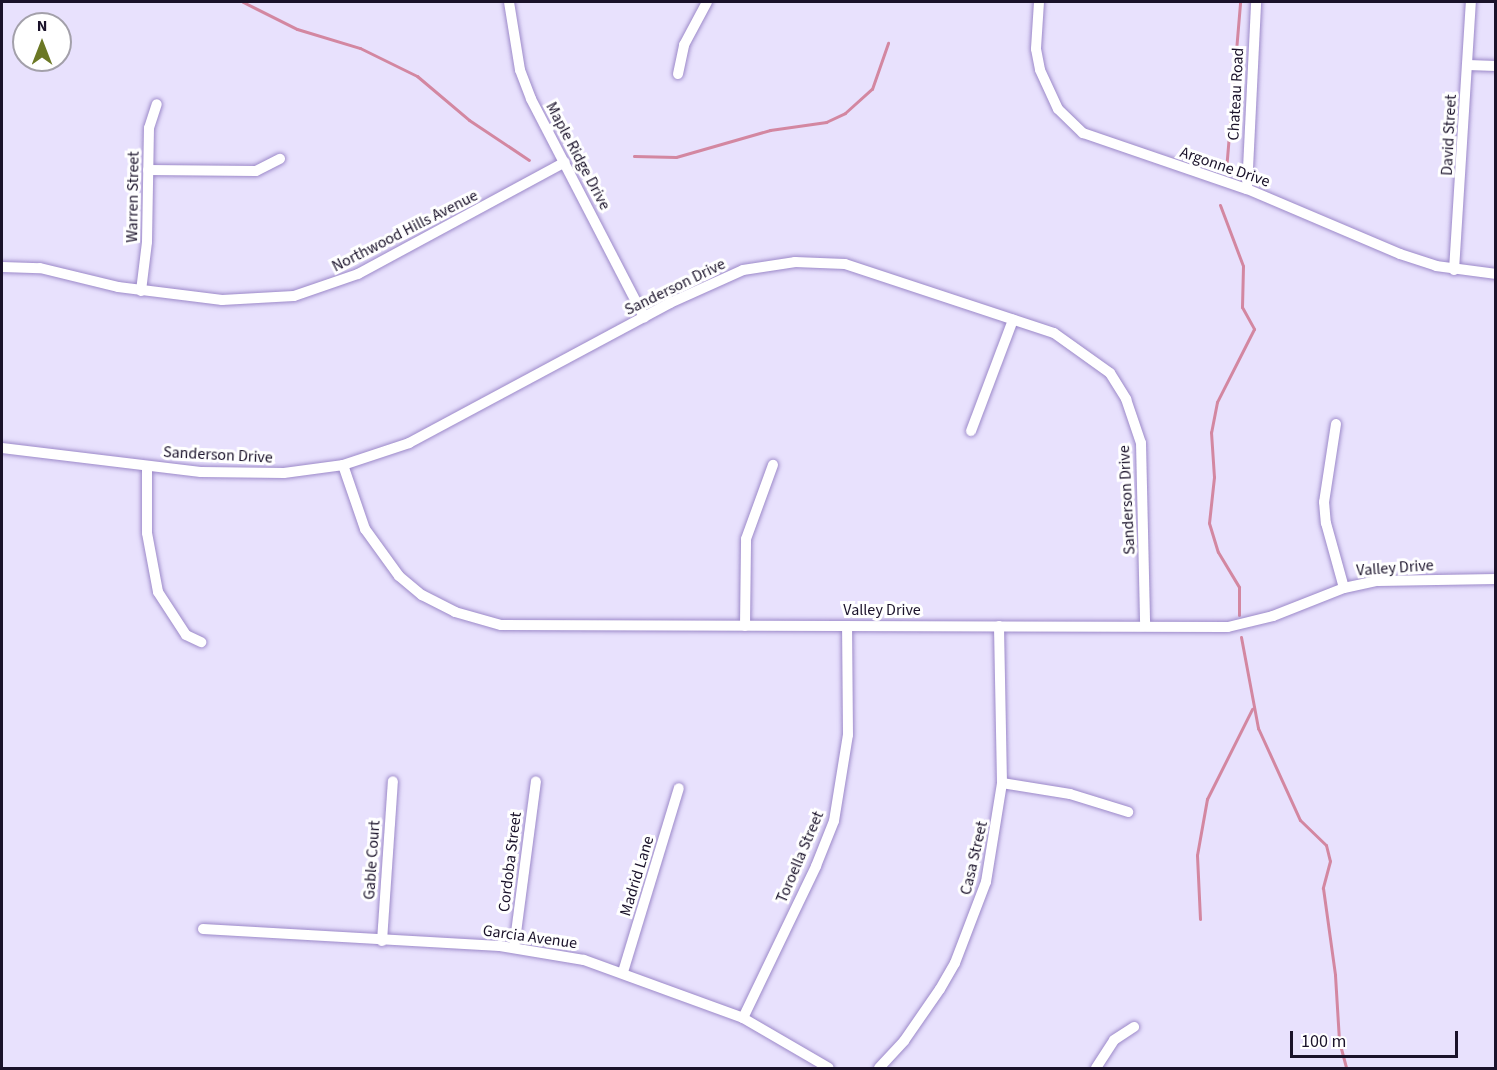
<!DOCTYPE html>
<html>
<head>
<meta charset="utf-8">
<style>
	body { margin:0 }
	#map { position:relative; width:1497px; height:1070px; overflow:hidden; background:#e8e1fd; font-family:"Source Sans 3",sans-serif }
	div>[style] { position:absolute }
	.stream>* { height:3px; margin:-1.5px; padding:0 1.5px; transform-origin:1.5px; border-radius:1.5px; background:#d387a1 }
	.roads { filter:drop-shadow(0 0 2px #9c89c9) drop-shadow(0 0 2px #9c89c9) }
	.minor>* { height:10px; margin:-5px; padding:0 5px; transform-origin:5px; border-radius:5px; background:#fff }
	span { translate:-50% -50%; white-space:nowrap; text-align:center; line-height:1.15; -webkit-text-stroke:6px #fff; paint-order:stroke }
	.street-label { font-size:16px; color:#1a122a }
	.frame { position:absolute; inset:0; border:3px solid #1a122a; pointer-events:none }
	.north { position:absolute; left:12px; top:12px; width:60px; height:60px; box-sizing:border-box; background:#fff; border:2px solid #a3a0aa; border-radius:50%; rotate:0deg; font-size:16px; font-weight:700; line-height:24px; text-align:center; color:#1a122a }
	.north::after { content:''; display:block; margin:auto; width:21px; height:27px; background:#6b7824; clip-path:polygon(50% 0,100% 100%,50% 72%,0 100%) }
	.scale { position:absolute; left:1290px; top:1031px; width:168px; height:27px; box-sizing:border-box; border:3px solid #1a122a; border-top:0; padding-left:8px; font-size:18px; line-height:21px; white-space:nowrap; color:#1a122a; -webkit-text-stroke:4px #fff; paint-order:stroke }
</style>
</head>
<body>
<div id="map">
	<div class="stream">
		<i style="left:243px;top:2px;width:60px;rotate:26.6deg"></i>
		<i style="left:297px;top:29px;width:66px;rotate:16.8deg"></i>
		<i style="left:360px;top:48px;width:64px;rotate:26.2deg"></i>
		<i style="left:417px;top:76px;width:68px;rotate:40.2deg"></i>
		<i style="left:469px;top:120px;width:72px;rotate:33.7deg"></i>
		<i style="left:634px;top:156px;width:42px;rotate:1.4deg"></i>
		<i style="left:676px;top:157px;width:98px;rotate:-16deg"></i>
		<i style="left:770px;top:130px;width:57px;rotate:-8.1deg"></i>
		<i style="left:826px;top:122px;width:21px;rotate:-25deg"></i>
		<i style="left:845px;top:113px;width:36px;rotate:-42deg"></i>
		<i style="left:872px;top:89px;width:49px;rotate:-70.8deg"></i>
		<i style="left:1226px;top:170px;width:169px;rotate:-85.2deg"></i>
		<i style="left:1220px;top:205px;width:65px;rotate:69.3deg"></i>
		<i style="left:1243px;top:266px;width:41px;rotate:91.4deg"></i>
		<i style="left:1242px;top:307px;width:25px;rotate:61deg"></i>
		<i style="left:1254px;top:329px;width:82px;rotate:116.9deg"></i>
		<i style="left:1217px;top:402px;width:31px;rotate:101deg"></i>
		<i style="left:1211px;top:432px;width:45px;rotate:86.2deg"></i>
		<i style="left:1214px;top:477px;width:46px;rotate:96.2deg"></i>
		<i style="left:1209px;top:523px;width:30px;rotate:73deg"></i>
		<i style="left:1218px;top:552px;width:41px;rotate:59deg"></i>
		<i style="left:1239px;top:587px;width:28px;rotate:90deg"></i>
		<i style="left:1241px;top:637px;width:93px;rotate:79.4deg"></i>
		<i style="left:1258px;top:728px;width:101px;rotate:65.5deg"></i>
		<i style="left:1300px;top:820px;width:36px;rotate:44deg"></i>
		<i style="left:1326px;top:845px;width:16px;rotate:76deg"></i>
		<i style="left:1330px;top:861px;width:28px;rotate:105deg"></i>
		<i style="left:1323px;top:888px;width:88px;rotate:82.1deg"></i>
		<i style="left:1335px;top:975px;width:66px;rotate:86.5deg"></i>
		<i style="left:1339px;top:1041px;width:28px;rotate:75deg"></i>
		<i style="left:1200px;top:919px;width:64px;rotate:-92.7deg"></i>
		<i style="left:1197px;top:855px;width:57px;rotate:-79.9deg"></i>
		<i style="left:1207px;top:799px;width:101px;rotate:-63.4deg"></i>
	</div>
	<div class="roads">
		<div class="minor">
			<i style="left:509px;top:2px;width:69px;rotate:80.8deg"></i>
			<i style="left:520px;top:70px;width:31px;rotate:69deg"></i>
			<i style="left:531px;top:99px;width:246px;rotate:62.6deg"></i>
			<i style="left:1039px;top:2px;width:47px;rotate:93.7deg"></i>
			<i style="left:1036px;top:49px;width:21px;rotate:79deg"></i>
			<i style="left:1040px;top:70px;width:43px;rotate:65.2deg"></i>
			<i style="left:1058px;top:109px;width:35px;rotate:44deg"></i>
			<i style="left:1083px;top:133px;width:173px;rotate:18.9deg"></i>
			<i style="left:1247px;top:189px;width:166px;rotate:23deg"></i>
			<i style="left:1400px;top:254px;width:38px;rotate:18deg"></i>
			<i style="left:1436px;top:266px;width:61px;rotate:7.6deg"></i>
			<i style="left:1468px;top:65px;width:28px;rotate:2deg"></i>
			<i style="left:678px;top:74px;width:30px;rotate:-78deg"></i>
			<i style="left:684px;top:45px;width:49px;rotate:-61.9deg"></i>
			<i style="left:148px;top:170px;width:108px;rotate:0.5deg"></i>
			<i style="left:256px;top:171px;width:27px;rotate:-27deg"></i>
			<i style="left:1247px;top:189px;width:187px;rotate:-87.2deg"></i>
			<i style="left:2px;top:267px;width:38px;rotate:2deg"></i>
			<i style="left:40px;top:268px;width:80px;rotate:13.7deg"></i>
			<i style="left:118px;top:287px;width:105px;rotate:7.1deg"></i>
			<i style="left:222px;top:300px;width:72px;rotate:-3.2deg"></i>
			<i style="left:294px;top:296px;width:68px;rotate:-19deg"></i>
			<i style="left:358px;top:274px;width:235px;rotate:-28.4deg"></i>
			<i style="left:1454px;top:270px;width:269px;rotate:-86.4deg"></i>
			<i style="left:141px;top:291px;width:49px;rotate:-83deg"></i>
			<i style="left:147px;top:242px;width:114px;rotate:-89deg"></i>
			<i style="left:149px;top:128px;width:25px;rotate:-72deg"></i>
			<i style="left:1336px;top:424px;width:79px;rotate:98.7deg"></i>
			<i style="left:1324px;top:502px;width:21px;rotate:85deg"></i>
			<i style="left:1326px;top:523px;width:67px;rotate:74.5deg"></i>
			<i style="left:971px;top:431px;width:119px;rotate:-69.3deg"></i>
			<i style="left:2px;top:448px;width:200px;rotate:6.9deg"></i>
			<i style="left:201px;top:472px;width:83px;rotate:0.7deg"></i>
			<i style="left:284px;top:473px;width:60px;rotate:-7.7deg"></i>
			<i style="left:343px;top:465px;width:70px;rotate:-18.4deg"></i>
			<i style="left:409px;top:443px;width:296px;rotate:-28.2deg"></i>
			<i style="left:670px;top:303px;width:80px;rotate:-24.3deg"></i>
			<i style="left:743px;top:270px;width:53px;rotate:-8.7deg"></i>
			<i style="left:795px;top:262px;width:50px;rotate:2.3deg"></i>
			<i style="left:845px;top:264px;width:220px;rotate:18.3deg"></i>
			<i style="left:1054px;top:333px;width:69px;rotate:35.5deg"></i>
			<i style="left:1110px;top:373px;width:31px;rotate:58deg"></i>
			<i style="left:1126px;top:399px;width:46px;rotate:71.2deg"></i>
			<i style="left:1141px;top:443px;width:183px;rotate:88.7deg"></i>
			<i style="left:343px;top:465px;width:68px;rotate:71deg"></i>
			<i style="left:365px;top:529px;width:58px;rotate:54.1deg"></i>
			<i style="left:399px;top:576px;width:30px;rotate:40deg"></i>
			<i style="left:422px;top:595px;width:37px;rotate:27deg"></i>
			<i style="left:455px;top:612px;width:48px;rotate:15.8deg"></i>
			<i style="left:501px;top:625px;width:727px;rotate:0.16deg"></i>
			<i style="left:1228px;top:627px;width:46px;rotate:-13.7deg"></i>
			<i style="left:1273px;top:616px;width:76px;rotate:-21.5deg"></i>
			<i style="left:1344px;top:588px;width:35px;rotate:-12deg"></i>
			<i style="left:1378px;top:581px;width:118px;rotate:-1deg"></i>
			<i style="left:147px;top:466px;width:67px;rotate:90deg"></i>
			<i style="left:147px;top:533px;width:60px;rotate:79.4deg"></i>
			<i style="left:158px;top:592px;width:51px;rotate:56.9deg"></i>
			<i style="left:186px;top:635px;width:17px;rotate:25deg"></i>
			<i style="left:745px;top:626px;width:87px;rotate:-89.3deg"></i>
			<i style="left:746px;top:539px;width:79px;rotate:-70deg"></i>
			<i style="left:1002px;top:783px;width:69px;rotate:9.2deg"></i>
			<i style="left:1070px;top:794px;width:61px;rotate:17.2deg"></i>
			<i style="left:203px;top:929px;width:297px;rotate:3.3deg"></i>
			<i style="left:500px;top:946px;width:85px;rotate:9.5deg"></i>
			<i style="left:584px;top:960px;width:169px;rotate:20deg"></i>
			<i style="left:743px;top:1018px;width:99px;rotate:30.2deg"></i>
			<i style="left:382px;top:941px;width:160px;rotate:-86.1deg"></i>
			<i style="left:514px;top:948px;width:168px;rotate:-82.5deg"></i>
			<i style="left:623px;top:972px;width:192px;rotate:-73.1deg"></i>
			<i style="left:743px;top:1018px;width:169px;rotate:-64.3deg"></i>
			<i style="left:816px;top:866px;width:48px;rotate:-68.2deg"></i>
			<i style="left:834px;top:821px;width:87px;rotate:-80.8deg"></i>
			<i style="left:848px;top:735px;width:109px;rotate:-90.5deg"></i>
			<i style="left:879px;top:1068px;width:37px;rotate:-47deg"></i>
			<i style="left:904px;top:1041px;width:63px;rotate:-55.3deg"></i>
			<i style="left:940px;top:989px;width:30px;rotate:-60deg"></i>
			<i style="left:955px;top:963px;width:87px;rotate:-69.1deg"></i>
			<i style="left:986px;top:882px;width:100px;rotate:-80.8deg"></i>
			<i style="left:1002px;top:783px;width:157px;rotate:-91.1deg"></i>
			<i style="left:1096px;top:1068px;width:33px;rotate:-57deg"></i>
			<i style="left:1114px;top:1040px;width:24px;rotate:-33deg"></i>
		</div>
	</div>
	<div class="street-label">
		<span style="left:1236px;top:94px;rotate:-87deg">Chateau Road</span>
		<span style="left:1449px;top:135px;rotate:-87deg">David Street</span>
		<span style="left:578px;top:156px;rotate:62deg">Maple Ridge Drive</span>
		<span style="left:1225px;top:167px;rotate:19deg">Argonne Drive</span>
		<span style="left:133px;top:197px;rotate:-89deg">Warren Street</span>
		<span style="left:405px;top:231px;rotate:-27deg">Northwood Hills Avenue</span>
		<span style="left:675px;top:287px;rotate:-26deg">Sanderson Drive</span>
		<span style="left:218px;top:455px;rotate:3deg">Sanderson Drive</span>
		<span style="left:1127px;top:500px;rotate:-93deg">Sanderson Drive</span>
		<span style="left:1395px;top:568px;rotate:-4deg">Valley Drive</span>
		<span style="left:882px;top:610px">Valley Drive</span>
		<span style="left:800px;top:857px;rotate:-67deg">Toroella Street</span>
		<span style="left:974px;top:858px;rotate:-77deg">Casa Street</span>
		<span style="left:372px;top:860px;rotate:-86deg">Gable Court</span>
		<span style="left:510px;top:862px;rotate:-83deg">Cordoba Street</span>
		<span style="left:637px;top:876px;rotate:-73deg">Madrid Lane</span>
		<span style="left:530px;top:937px;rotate:8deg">Garcia Avenue</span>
	</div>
	<div class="frame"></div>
	<div class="north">N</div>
	<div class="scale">100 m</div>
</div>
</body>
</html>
